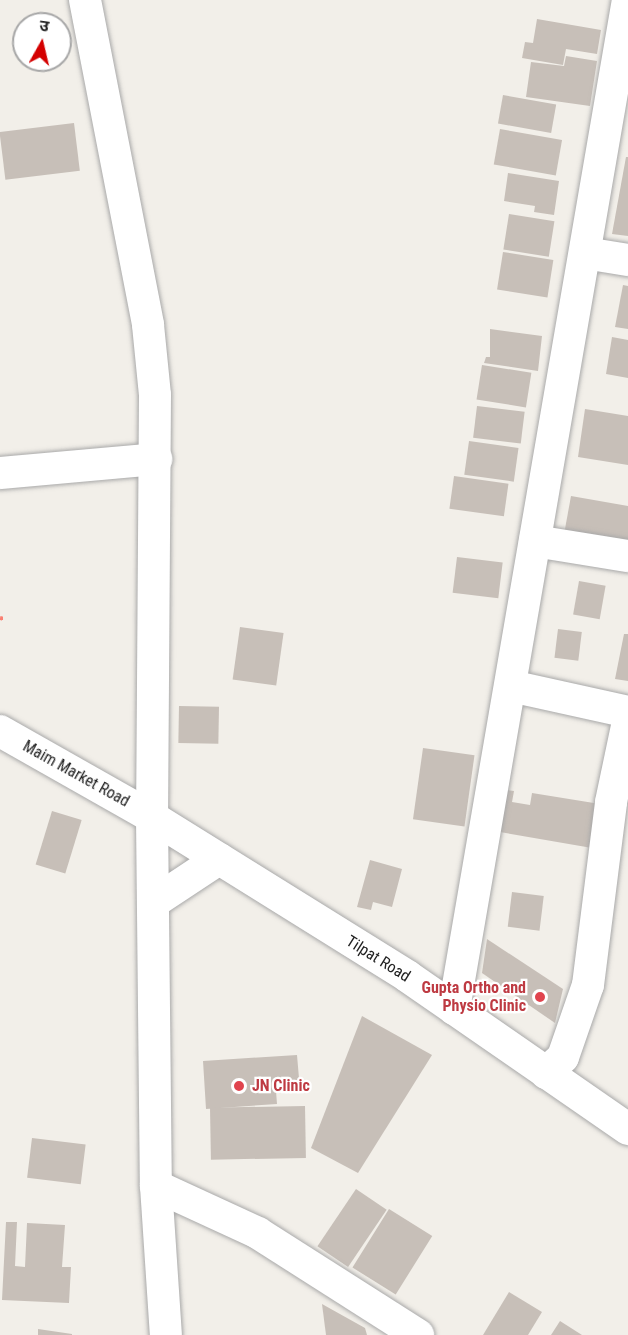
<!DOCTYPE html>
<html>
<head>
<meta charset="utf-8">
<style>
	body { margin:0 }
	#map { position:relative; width:628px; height:1335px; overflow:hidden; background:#f2efe9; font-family:"Roboto Condensed","Noto Sans Devanagari",sans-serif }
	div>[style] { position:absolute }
	.building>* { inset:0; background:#c7bfb8; transform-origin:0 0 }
	.path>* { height:4px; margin-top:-2px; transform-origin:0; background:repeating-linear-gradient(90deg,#fa8072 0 3px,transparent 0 6px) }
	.roads { filter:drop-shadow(0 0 2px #a9a9a9) drop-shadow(0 0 2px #a9a9a9) }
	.minor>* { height:32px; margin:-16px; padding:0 16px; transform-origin:16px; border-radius:16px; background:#fff }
	.dots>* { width:16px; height:16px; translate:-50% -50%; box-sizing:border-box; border:3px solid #fff; border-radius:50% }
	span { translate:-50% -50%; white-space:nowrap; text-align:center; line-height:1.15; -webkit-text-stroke:4.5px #fff; paint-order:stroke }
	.street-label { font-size:16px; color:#222 }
	.health-label { font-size:16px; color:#be3a42; font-weight:700 }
	.right { translate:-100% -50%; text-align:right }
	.left { translate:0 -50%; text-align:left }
	.north { position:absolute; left:12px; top:12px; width:60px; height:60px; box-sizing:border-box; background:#fff; border:2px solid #a7a7a7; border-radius:50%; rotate:8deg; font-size:16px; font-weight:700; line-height:24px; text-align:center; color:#222 }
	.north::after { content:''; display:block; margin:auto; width:21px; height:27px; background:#d40000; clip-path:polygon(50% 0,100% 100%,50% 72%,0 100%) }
</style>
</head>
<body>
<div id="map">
	<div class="building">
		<i style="clip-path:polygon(537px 19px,601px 30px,597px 54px,566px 49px,563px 65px,522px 58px,525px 42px,533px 43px)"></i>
		<i style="clip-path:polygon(566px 56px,597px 61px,590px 106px,526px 97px,531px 62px,564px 66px)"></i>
		<i style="left:503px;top:95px;width:54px;height:29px;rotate:10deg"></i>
		<i style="left:74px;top:123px;width:48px;height:75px;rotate:83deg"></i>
		<i style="left:500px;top:129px;width:63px;height:36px;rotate:10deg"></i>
		<i style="clip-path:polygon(626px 157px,628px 157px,628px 236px,612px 234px)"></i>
		<i style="clip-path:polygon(508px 173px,559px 181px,554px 215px,534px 212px,535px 206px,504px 201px)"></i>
		<i style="left:509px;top:214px;width:46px;height:36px;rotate:9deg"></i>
		<i style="left:503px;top:252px;width:51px;height:38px;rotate:9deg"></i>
		<i style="clip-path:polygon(623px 285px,628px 286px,628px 329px,615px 327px)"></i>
		<i style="clip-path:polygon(490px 329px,542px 336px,538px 371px,484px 363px,486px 357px,490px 357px)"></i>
		<i style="clip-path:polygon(612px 337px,628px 340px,628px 378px,606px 374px)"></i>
		<i style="left:482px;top:365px;width:50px;height:35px;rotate:9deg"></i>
		<i style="left:477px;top:406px;width:48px;height:32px;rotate:7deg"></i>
		<i style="clip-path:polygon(585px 409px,628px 416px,628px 465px,578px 457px)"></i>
		<i style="left:469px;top:441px;width:50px;height:34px;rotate:8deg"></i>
		<i style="left:454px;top:476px;width:55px;height:33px;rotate:8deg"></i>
		<i style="clip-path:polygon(571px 496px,628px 506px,628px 550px,563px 540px)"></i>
		<i style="left:457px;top:557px;width:46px;height:36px;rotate:7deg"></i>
		<i style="left:579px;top:581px;width:27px;height:34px;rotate:10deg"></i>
		<i style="left:240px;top:627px;width:44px;height:53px;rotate:8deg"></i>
		<i style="left:558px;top:629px;width:24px;height:29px;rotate:7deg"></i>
		<i style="clip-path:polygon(624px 634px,628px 634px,628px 681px,615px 679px)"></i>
		<i style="left:179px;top:706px;width:40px;height:37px;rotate:1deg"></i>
		<i style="left:423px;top:748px;width:52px;height:72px;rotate:8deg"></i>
		<i style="clip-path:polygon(507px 790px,514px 791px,512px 802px,530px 805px,532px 793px,600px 804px,592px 848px,500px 832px)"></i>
		<i style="left:52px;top:811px;width:31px;height:56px;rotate:17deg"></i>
		<i style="clip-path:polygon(370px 860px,402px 869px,392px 907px,373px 902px,371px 910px,357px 907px)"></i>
		<i style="left:512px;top:892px;width:32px;height:35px;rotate:7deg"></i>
		<i style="clip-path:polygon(487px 939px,563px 989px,555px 1023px,482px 973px)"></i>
		<i style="clip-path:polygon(362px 1016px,432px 1055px,358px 1173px,311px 1148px)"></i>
		<i style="clip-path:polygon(297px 1055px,300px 1090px,276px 1091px,277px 1104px,206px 1109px,203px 1061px)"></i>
		<i style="left:305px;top:1106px;width:52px;height:95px;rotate:89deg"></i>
		<i style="left:32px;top:1138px;width:54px;height:40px;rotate:7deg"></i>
		<i style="left:356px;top:1189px;width:37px;height:69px;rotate:34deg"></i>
		<i style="left:389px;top:1209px;width:51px;height:69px;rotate:32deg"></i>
		<i style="clip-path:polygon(6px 1222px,17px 1222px,15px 1266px,25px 1267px,27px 1223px,65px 1225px,62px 1267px,71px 1267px,69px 1303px,2px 1300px)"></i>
		<i style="clip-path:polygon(509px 1292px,542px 1312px,528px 1335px,483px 1335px)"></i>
		<i style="clip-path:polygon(322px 1304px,365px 1328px,367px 1335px,326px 1335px)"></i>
		<i style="clip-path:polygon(560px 1321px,582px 1335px,551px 1335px)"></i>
		<i style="clip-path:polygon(38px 1329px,72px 1334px,72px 1335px,38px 1335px)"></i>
	</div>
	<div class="path">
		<i style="left:0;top:618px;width:4px;rotate:14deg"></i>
	</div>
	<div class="roads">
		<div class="minor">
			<i style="left:85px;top:0;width:331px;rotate:79deg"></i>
			<i style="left:148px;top:325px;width:70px;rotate:84.3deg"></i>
			<i style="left:155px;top:395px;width:422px;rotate:90.4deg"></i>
			<i style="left:152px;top:817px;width:369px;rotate:89.4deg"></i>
			<i style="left:156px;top:1186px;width:149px;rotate:86.2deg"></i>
			<i style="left:585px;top:253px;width:44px;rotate:9.2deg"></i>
			<i style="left:0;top:473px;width:157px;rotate:-5.1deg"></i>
			<i style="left:535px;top:541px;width:94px;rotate:9.2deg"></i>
			<i style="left:511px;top:686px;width:120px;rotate:12.5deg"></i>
			<i style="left:0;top:731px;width:175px;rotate:29.5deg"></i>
			<i style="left:152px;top:817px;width:301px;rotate:31.9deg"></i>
			<i style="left:407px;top:976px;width:269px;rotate:34.7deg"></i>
			<i style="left:154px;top:902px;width:78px;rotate:-33.5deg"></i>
			<i style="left:454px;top:1009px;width:1024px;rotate:-80.22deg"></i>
			<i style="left:546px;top:1073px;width:23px;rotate:-43deg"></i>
			<i style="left:563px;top:1057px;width:76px;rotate:-70.9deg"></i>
			<i style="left:588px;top:985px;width:184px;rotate:-82.8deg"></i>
			<i style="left:611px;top:802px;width:83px;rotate:-78.1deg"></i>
			<i style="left:156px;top:1186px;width:112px;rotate:24.7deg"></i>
			<i style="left:258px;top:1233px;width:190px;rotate:32.5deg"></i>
		</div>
	</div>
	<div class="dots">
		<i style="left:540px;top:997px;background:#e0444e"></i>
		<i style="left:239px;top:1086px;background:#e0444e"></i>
	</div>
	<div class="street-label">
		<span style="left:76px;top:774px;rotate:29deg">Maim Market Road</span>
		<span style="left:378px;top:959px;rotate:32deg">Tilpat Road</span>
	</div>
	<div class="health-label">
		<span class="right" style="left:526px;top:997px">Gupta Ortho and<br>Physio Clinic</span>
		<span class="left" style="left:252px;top:1086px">JN Clinic</span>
	</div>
	<div class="north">उ</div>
</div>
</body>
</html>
